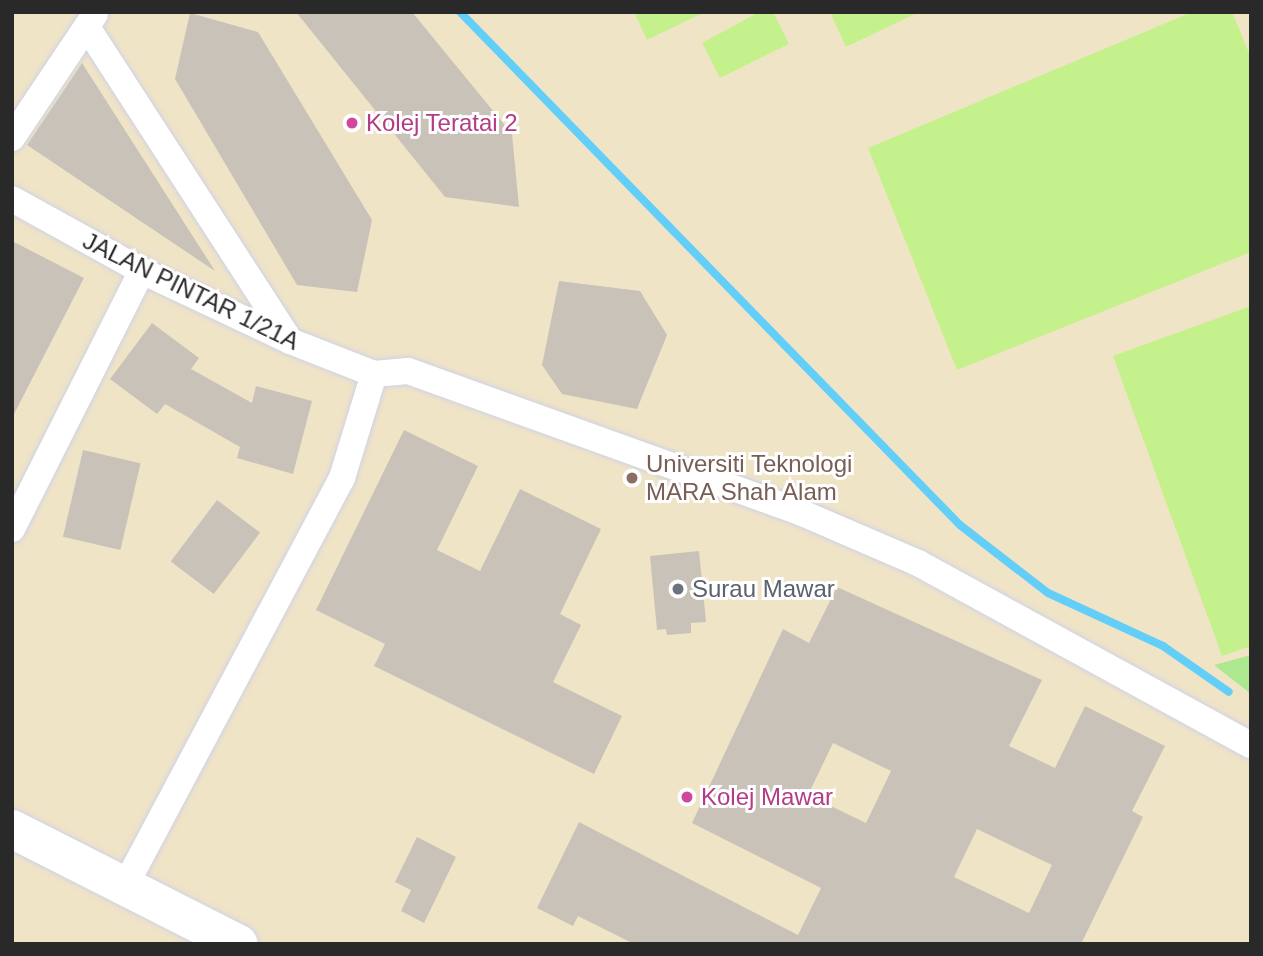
<!DOCTYPE html>
<html>
<head>
<meta charset="utf-8">
<style>
	body { margin:0 }
	#map { position:relative; width:1263px; height:956px; overflow:hidden; background:#ede5da; font-family:Arial,sans-serif }
	div>[style] { position:absolute }
	.education>* { inset:0; background:#f0e4c7; transform-origin:0 0 }
	.green>* { inset:0; background:#ade891 }
	.pitch>* { inset:0; background:#c4f18c }
	.stream>* { height:8px; margin:-4px; padding:0 4px; transform-origin:4px; border-radius:4px; background:#63cef8 }
	.building>* { inset:0; background:#c8c2b9; transform-origin:0 0 }
	.roads { filter:drop-shadow(0 0 2px #cfd2e4) drop-shadow(0 0 2px #cfd2e4) }
	.street>* { height:26px; margin:-13px; padding:0 13px; transform-origin:13px; border-radius:13px; background:#fff }
	.secondary>* { height:38px; margin:-19px; padding:0 19px; transform-origin:19px; border-radius:19px; background:#fff }
	.dots>* { width:19px; height:19px; translate:-50% -50%; box-sizing:border-box; border:4px solid #fff; border-radius:50% }
	span { translate:-50% -50%; white-space:nowrap; text-align:center; line-height:1.15; -webkit-text-stroke:6px #fff; paint-order:stroke }
	.hotel-label { font-size:24px; color:#b23c85 }
	.left { translate:0 -50%; text-align:left }
	.street-label { font-size:24px; color:#292929 }
	.education-label { font-size:24px; color:#785e54 }
	.worship-label { font-size:24px; color:#5b616d }
	.frame { position:absolute; inset:0; border:14px solid #292929; pointer-events:none }
</style>
</head>
<body>
<div id="map">
	<div class="education">
		<i style="left:12px;top:12px;width:1239px;height:932px"></i>
	</div>
	<div class="green">
		<i style="clip-path:polygon(1251px 655px,1251px 694px,1214px 665px)"></i>
	</div>
	<div class="pitch">
		<i style="clip-path:polygon(634px 12px,705px 12px,647px 40px)"></i>
		<i style="clip-path:polygon(759px 12px,773px 12px,789px 44px,720px 78px,702px 43px)"></i>
		<i style="clip-path:polygon(830px 12px,919px 12px,846px 47px)"></i>
		<i style="clip-path:polygon(1192px 12px,1232px 12px,1251px 58px,1251px 252px,957px 370px,868px 148px)"></i>
		<i style="clip-path:polygon(1251px 306px,1251px 646px,1222px 656px,1113px 356px)"></i>
	</div>
	<div class="stream">
		<i style="left:460px;top:12px;width:716px;rotate:45.74deg"></i>
		<i style="left:960px;top:525px;width:111px;rotate:37.7deg"></i>
		<i style="left:1048px;top:593px;width:127px;rotate:24.7deg"></i>
		<i style="left:1163px;top:646px;width:80px;rotate:34.9deg"></i>
	</div>
	<div class="building">
		<i style="clip-path:polygon(296px 12px,412px 12px,512px 134px,519px 207px,445px 197px)"></i>
		<i style="clip-path:polygon(190px 13px,258px 32px,372px 220px,357px 292px,297px 285px,175px 79px)"></i>
		<i style="clip-path:polygon(82px 63px,215px 271px,27px 145px)"></i>
		<i style="clip-path:polygon(12px 241px,84px 278px,12px 418px)"></i>
		<i style="clip-path:polygon(559px 281px,640px 291px,667px 335px,637px 409px,562px 394px,542px 365px)"></i>
		<i style="clip-path:polygon(152px 323px,199px 358px,191px 369px,252px 403px,256px 386px,312px 401px,293px 474px,237px 458px,240px 447px,165px 404px,157px 414px,110px 379px)"></i>
		<i style="clip-path:polygon(404px 430px,478px 466px,437px 550px,480px 571px,520px 489px,601px 529px,560px 614px,581px 625px,553px 682px,622px 716px,594px 774px,374px 666px,385px 644px,316px 610px)"></i>
		<i style="left:83px;top:450px;width:59px;height:89px;rotate:13deg"></i>
		<i style="left:217px;top:500px;width:54px;height:77px;rotate:37deg"></i>
		<i style="clip-path:polygon(699px 551px,706px 622px,691px 623px,691px 633px,667px 635px,666px 629px,657px 630px,650px 556px)"></i>
		<i style="clip-path:polygon(evenodd,837px 587px,1042px 680px,1009px 746px,1055px 768px,1085px 706px,1165px 746px,1132px 811px,1143px 817px,1081px 944px,634px 944px,578px 916px,573px 926px,537px 908px,579px 822px,798px 935px,821px 888px,692px 823px,783px 629px,809px 643px,837px 587px,833px 743px,891px 771px,866px 823px,808px 795px,833px 743px,837px 587px,977px 829px,1052px 865px,1029px 913px,954px 877px,977px 829px)"></i>
		<i style="clip-path:polygon(417px 837px,456px 857px,424px 923px,401px 911px,411px 890px,395px 882px)"></i>
	</div>
	<div class="roads">
		<div class="street">
			<i style="left:87px;top:27px;width:374px;rotate:57.1deg"></i>
			<i style="left:12px;top:138px;width:149px;rotate:-56.2deg"></i>
			<i style="left:12px;top:199px;width:149px;rotate:29deg"></i>
			<i style="left:142px;top:271px;width:164px;rotate:25.3deg"></i>
			<i style="left:290px;top:341px;width:90px;rotate:21.4deg"></i>
			<i style="left:374px;top:374px;width:34px;rotate:-5deg"></i>
			<i style="left:408px;top:371px;width:419px;rotate:19.8deg"></i>
			<i style="left:802px;top:513px;width:126px;rotate:23.3deg"></i>
			<i style="left:918px;top:563px;width:379px;rotate:28.7deg"></i>
			<i style="left:12px;top:529px;width:289px;rotate:-63.3deg"></i>
			<i style="left:125px;top:886px;width:462px;rotate:-62deg"></i>
			<i style="left:342px;top:478px;width:109px;rotate:-72.9deg"></i>
		</div>
		<div class="secondary">
			<i style="left:12px;top:829px;width:254px;rotate:26.9deg"></i>
		</div>
	</div>
	<div class="dots">
		<i style="left:352px;top:123px;background:#d1479c"></i>
		<i style="left:632px;top:478px;background:#8d6e63"></i>
		<i style="left:678px;top:589px;background:#6b7280"></i>
		<i style="left:687px;top:797px;background:#d1479c"></i>
	</div>
	<div class="hotel-label">
		<span class="left" style="left:366px;top:123px">Kolej Teratai 2</span>
		<span class="left" style="left:701px;top:797px">Kolej Mawar</span>
	</div>
	<div class="street-label">
		<span style="left:191px;top:291px;rotate:26deg">JALAN PINTAR 1/21A</span>
	</div>
	<div class="education-label">
		<span class="left" style="left:646px;top:478px">Universiti Teknologi<br>MARA Shah Alam</span>
	</div>
	<div class="worship-label">
		<span class="left" style="left:692px;top:589px">Surau Mawar</span>
	</div>
	<div class="frame"></div>
</div>
</body>
</html>
